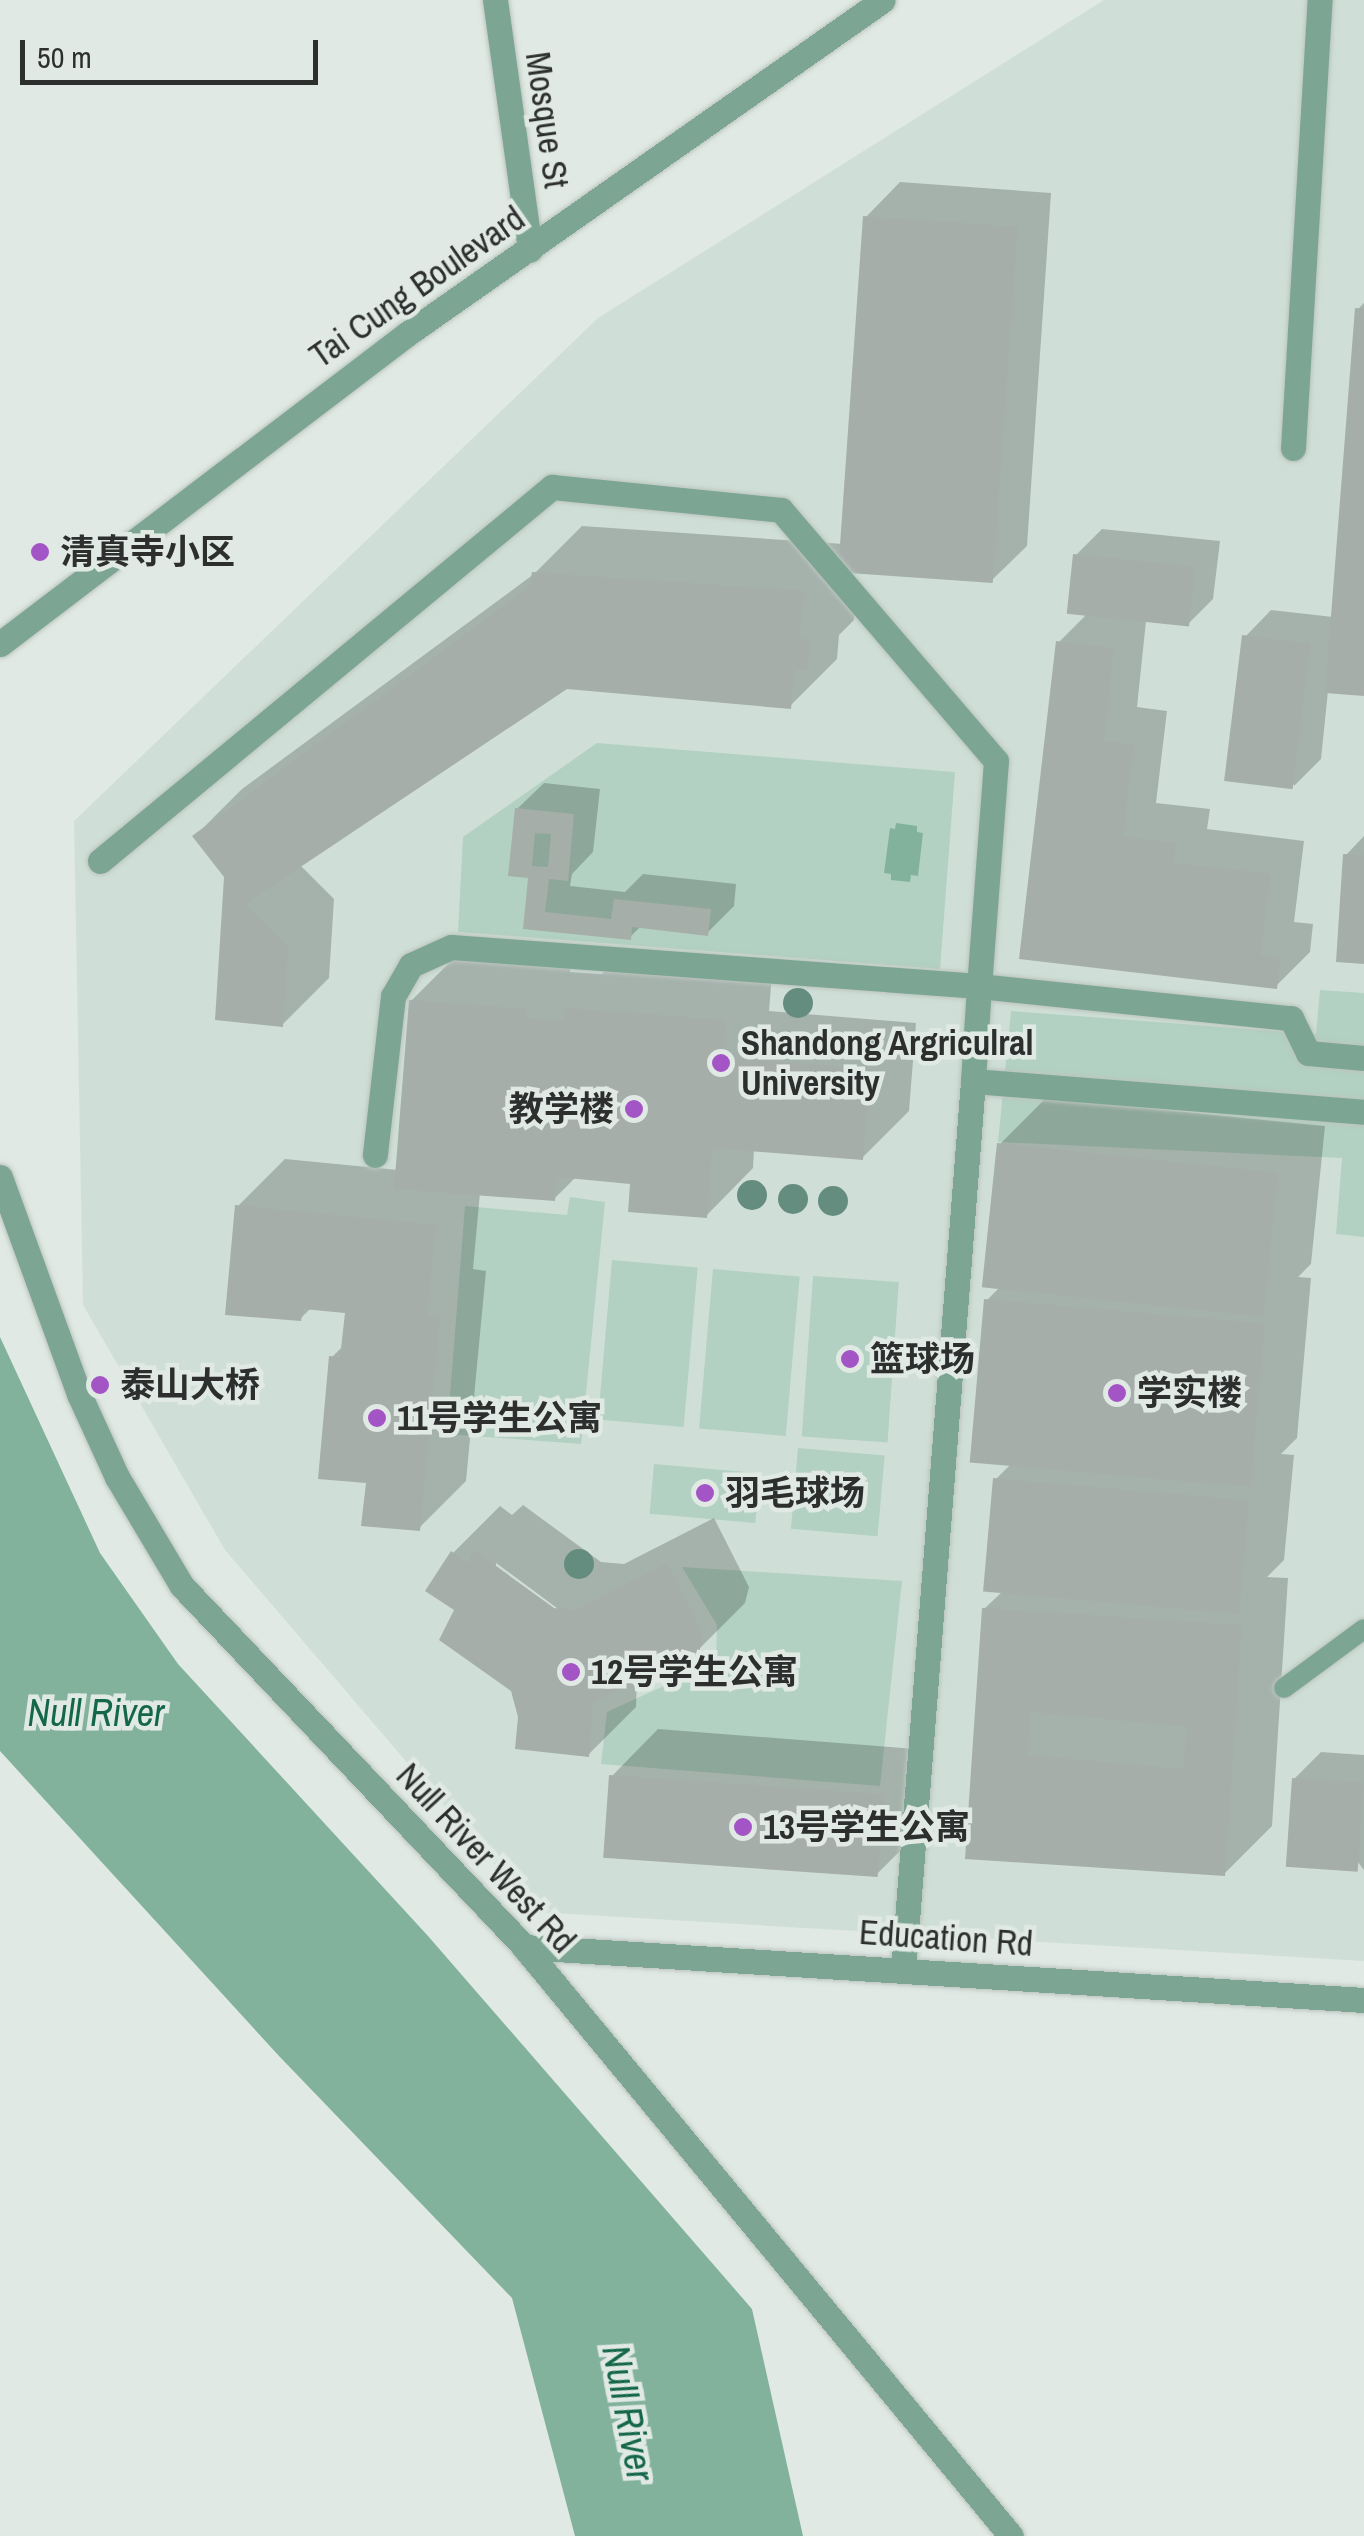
<!DOCTYPE html>
<html>
<head>
<meta charset="utf-8">
<style>
	body { margin:0 }
	#map { position:relative; width:1364px; height:2536px; overflow:hidden; background:#e0e9e4; font-family:"Archivo Narrow","Noto Sans SC",sans-serif }
	div>[style] { position:absolute }
	.built>* { inset:0; background:#cfdfd7 }
	.green>* { inset:0; background:#b2d1c2; transform-origin:0 0 }
	.water>* { inset:0; background:#82b29c }
	.shadow>* { inset:0; background:#0003 }
	.building>* { inset:0; background:#a6aeaa; transform-origin:0 0 }
	.roads { filter:drop-shadow(0 0 2px #bcc4c0) drop-shadow(0 0 2px #bcc4c0) }
	.service>* { height:20px; margin:-10px; padding:0 10px; transform-origin:10px; border-radius:10px; background:#7ca693 }
	.minor>* { height:25px; margin:-12.5px; padding:0 12.5px; transform-origin:12.5px; border-radius:12.5px; background:#7ca693 }
	.tertiary>* { height:25px; margin:-12.5px; padding:0 12.5px; transform-origin:12.5px; border-radius:12.5px; background:#7ca693 }
	.trees>* { width:30px; height:30px; margin:-15px; border-radius:50%; background:#658d7f }
	.dots>* { width:28px; height:28px; translate:-50% -50%; box-sizing:border-box; border:5px solid #e0e9e4; border-radius:50% }
	span { translate:-50% -50%; white-space:nowrap; text-align:center; line-height:1.15; -webkit-text-stroke:9px #e0e9e4; paint-order:stroke }
	.street-label { font-size:35px; color:#2c2f2e }
	.poi-label { font-size:35px; color:#2c2f2e; font-weight:700 }
	.left { translate:0 -50%; text-align:left }
	.right { translate:-100% -50%; text-align:right }
	.water-label { font-size:38px; color:#14674a; font-style:italic }
	.scale { position:absolute; left:20px; top:40px; width:298px; height:45px; box-sizing:border-box; border:5px solid #2c2f2e; border-top:0; padding-left:12px; font-size:30px; line-height:35px; white-space:nowrap; color:#2c2f2e; -webkit-text-stroke:8px #e0e9e4; paint-order:stroke }
</style>
</head>
<body>
<div id="map">
	<div class="built">
		<i style="clip-path:polygon(1104px 0,1364px 0,1364px 1961px,535px 1912px,225px 1550px,83px 1305px,74px 821px,598px 318px)"></i>
	</div>
	<div class="green">
		<i style="clip-path:polygon(597px 743px,955px 772px,940px 969px,458px 932px,463px 837px)"></i>
		<i style="clip-path:polygon(1320px 990px,1364px 993px,1364px 1237px,1336px 1234px,1342px 1158px,998px 1142px,1011px 1011px,1316px 1034px)"></i>
		<i style="clip-path:polygon(570px 1197px,605px 1202px,581px 1444px,447px 1434px,465px 1206px,567px 1215px)"></i>
		<i style="left:612px;top:1260px;width:86px;height:160px;rotate:5deg"></i>
		<i style="left:713px;top:1269px;width:87px;height:160px;rotate:5deg"></i>
		<i style="left:813px;top:1276px;width:86px;height:161px;rotate:4deg"></i>
		<i style="left:798px;top:1448px;width:87px;height:81px;rotate:5deg"></i>
		<i style="left:654px;top:1464px;width:106px;height:50px;rotate:5deg"></i>
		<i style="clip-path:polygon(682px 1567px,902px 1581px,880px 1786px,601px 1764px,607px 1712px,716px 1662px,717px 1625px)"></i>
	</div>
	<div class="water">
		<i style="clip-path:polygon(896px 823px,917px 826px,917px 832px,923px 833px,918px 876px,911px 875px,910px 882px,891px 880px,891px 874px,884px 873px,890px 828px,895px 829px)"></i>
		<i style="clip-path:polygon(0 1337px,100px 1553px,178px 1664px,428px 1936px,752px 2309px,803px 2536px,575px 2536px,512px 2298px,279px 2056px,0 1751px)"></i>
	</div>
	<div class="shadow">
		<i style="clip-path:polygon(900px 182px,1051px 193px,1027px 546px,992px 580px,848px 570px,856px 593px,854px 620px,839px 635px,837px 659px,790px 706px,566px 686px,300px 865px,334px 899px,329px 978px,282px 1025px,227px 877px,195px 836px,242px 789px,534px 574px,582px 526px,843px 544px,866px 217px)"></i>
		<i style="clip-path:polygon(1364px 303px,1364px 694px,1328px 691px,1321px 759px,1294px 786px,1245px 637px,1271px 610px,1333px 617px,1358px 309px)"></i>
		<i style="clip-path:polygon(1102px 529px,1220px 541px,1213px 599px,1187px 625px,1146px 621px,1137px 707px,1167px 711px,1156px 803px,1210px 809px,1207px 829px,1304px 841px,1294px 922px,1313px 924px,1310px 952px,1276px 986px,1022px 956px,1059px 642px,1087px 614px,1076px 555px)"></i>
		<i style="clip-path:polygon(544px 783px,600px 789px,593px 852px,572px 874px,570px 886px,625px 892px,643px 874px,736px 884px,734px 906px,707px 933px,641px 926px,630px 937px,526px 926px,531px 875px,517px 809px)"></i>
		<i style="clip-path:polygon(1364px 836px,1364px 961px,1346px 855px)"></i>
		<i style="clip-path:polygon(458px 954px,571px 963px,570px 972px,602px 974px,615px 962px,772px 974px,769px 1011px,916px 1023px,909px 1111px,862px 1158px,754px 1149px,753px 1168px,706px 1216px,633px 1181px,577px 1176px,554px 1199px,480px 1193px,473px 1269px,486px 1271px,466px 1481px,419px 1528px,369px 1481px,332px 1357px,344px 1345px,347px 1310px,312px 1307px,300px 1319px,238px 1206px,285px 1159px,398px 1170px,411px 1001px)"></i>
		<i style="clip-path:polygon(1046px 1098px,1325px 1126px,1311px 1264px,1298px 1277px,1311px 1278px,1297px 1438px,1281px 1454px,1294px 1455px,1284px 1560px,1267px 1577px,1288px 1578px,1272px 1826px,1225px 1873px,967px 1856px,984px 1609px,1003px 1591px,996px 1479px,1012px 1463px,987px 1300px,1000px 1287px,999px 1145px)"></i>
		<i style="clip-path:polygon(evenodd,523px 1505px,601px 1562px,624px 1564px,714px 1518px,749px 1587px,745px 1603px,697px 1651px,637px 1679px,636px 1707px,589px 1754px,520px 1717px,513px 1689px,457px 1609px,453px 1553px,500px 1506px,512px 1515px,523px 1505px,496px 1563px,565px 1614px,562px 1618px,496px 1570px,496px 1563px)"></i>
		<i style="clip-path:polygon(658px 1729px,929px 1750px,923px 1828px,876px 1875px,611px 1777px)"></i>
		<i style="clip-path:polygon(1321px 1752px,1364px 1755px,1364px 1870px,1294px 1779px)"></i>
	</div>
	<div class="building">
		<i style="left:863px;top:216px;width:155px;height:357px;rotate:4deg"></i>
		<i style="clip-path:polygon(1355px 308px,1364px 309px,1364px 696px,1325px 693px)"></i>
		<i style="left:1073px;top:554px;width:123px;height:60px;rotate:6deg"></i>
		<i style="clip-path:polygon(532px 572px,804px 591px,799px 638px,810px 640px,808px 670px,795px 669px,791px 709px,567px 689px,245px 904px,288px 946px,283px 1027px,215px 1020px,224px 877px,192px 836px,529px 587px)"></i>
		<i style="left:1242px;top:635px;width:69px;height:147px;rotate:7deg"></i>
		<i style="clip-path:polygon(1056px 641px,1114px 648px,1104px 741px,1134px 744px,1123px 836px,1176px 843px,1174px 863px,1270px 874px,1261px 955px,1280px 958px,1277px 989px,1019px 959px)"></i>
		<i style="clip-path:polygon(evenodd,515px 808px,574px 814px,568px 881px,549px 879px,545px 912px,611px 919px,614px 899px,711px 909px,708px 936px,632px 927px,631px 940px,523px 929px,528px 878px,508px 876px,515px 808px,535px 833px,551px 834px,548px 867px,532px 866px,535px 833px)"></i>
		<i style="clip-path:polygon(1343px 854px,1364px 855px,1364px 964px,1336px 962px)"></i>
		<i style="clip-path:polygon(409px 1000px,526px 1009px,524px 1018px,564px 1021px,565px 1008px,726px 1020px,723px 1057px,870px 1069px,863px 1160px,712px 1148px,707px 1218px,628px 1212px,630px 1184px,557px 1177px,555px 1201px,394px 1189px)"></i>
		<i style="left:997px;top:1143px;width:283px;height:145px;rotate:6deg"></i>
		<i style="clip-path:polygon(235px 1205px,436px 1225px,427px 1316px,440px 1317px,420px 1531px,361px 1526px,366px 1483px,318px 1479px,329px 1356px,340px 1357px,345px 1313px,303px 1309px,301px 1321px,225px 1315px)"></i>
		<i style="left:984px;top:1299px;width:282px;height:164px;rotate:5deg"></i>
		<i style="left:993px;top:1478px;width:257px;height:114px;rotate:5deg"></i>
		<i style="clip-path:polygon(474px 1550px,554px 1608px,575px 1610px,667px 1563px,703px 1635px,699px 1653px,593px 1702px,589px 1757px,515px 1749px,518px 1717px,511px 1691px,439px 1640px,454px 1610px,425px 1591px,451px 1551px,467px 1563px)"></i>
		<i style="clip-path:polygon(evenodd,982px 1608px,1242px 1625px,1225px 1876px,965px 1859px,982px 1608px,1031px 1712px,1187px 1727px,1183px 1769px,1027px 1755px,1031px 1712px)"></i>
		<i style="left:609px;top:1775px;width:275px;height:83px;rotate:4deg"></i>
		<i style="left:1292px;top:1778px;width:72px;height:89px;rotate:4deg"></i>
	</div>
	<div class="roads">
		<div class="service">
			<i style="left:1284px;top:1688px;width:99px;rotate:-36.4deg"></i>
		</div>
		<div class="minor">
			<i style="left:495px;top:0;width:252px;rotate:82deg"></i>
			<i style="left:1293px;top:448px;width:449px;rotate:-86.6deg"></i>
			<i style="left:100px;top:861px;width:587px;rotate:-39.61deg"></i>
			<i style="left:552px;top:487px;width:230px;rotate:5.7deg"></i>
			<i style="left:781px;top:510px;width:330px;rotate:49.4deg"></i>
			<i style="left:996px;top:761px;width:226px;rotate:94.3deg"></i>
			<i style="left:979px;top:986px;width:529px;rotate:-175.78deg"></i>
			<i style="left:451px;top:947px;width:44px;rotate:155.8deg"></i>
			<i style="left:411px;top:965px;width:36px;rotate:120deg"></i>
			<i style="left:393px;top:996px;width:160px;rotate:96.5deg"></i>
			<i style="left:973px;top:1081px;width:95px;rotate:-86.4deg"></i>
			<i style="left:979px;top:986px;width:314px;rotate:5.9deg"></i>
			<i style="left:1291px;top:1018px;width:39px;rotate:64deg"></i>
			<i style="left:1308px;top:1053px;width:56px;rotate:5.1deg"></i>
			<i style="left:903px;top:1971px;width:893px;rotate:-85.5deg"></i>
			<i style="left:973px;top:1081px;width:392px;rotate:4.5deg"></i>
		</div>
		<div class="tertiary">
			<i style="left:0;top:644px;width:512px;rotate:-37.3deg"></i>
			<i style="left:407px;top:334px;width:581px;rotate:-35.06deg"></i>
			<i style="left:0;top:1177px;width:231px;rotate:70deg"></i>
			<i style="left:79px;top:1394px;width:91px;rotate:65.4deg"></i>
			<i style="left:117px;top:1477px;width:127px;rotate:59.2deg"></i>
			<i style="left:182px;top:1586px;width:497px;rotate:46.5deg"></i>
			<i style="left:524px;top:1947px;width:764px;rotate:50.42deg"></i>
			<i style="left:524px;top:1947px;width:842px;rotate:3.61deg"></i>
		</div>
	</div>
	<div class="trees">
		<i style="left:798px;top:1003px"></i>
		<i style="left:752px;top:1195px"></i>
		<i style="left:793px;top:1199px"></i>
		<i style="left:833px;top:1201px"></i>
		<i style="left:579px;top:1564px"></i>
	</div>
	<div class="dots">
		<i style="left:40px;top:552px;background:#a354c5"></i>
		<i style="left:721px;top:1063px;background:#a354c5"></i>
		<i style="left:634px;top:1109px;background:#a354c5"></i>
		<i style="left:850px;top:1359px;background:#a354c5"></i>
		<i style="left:100px;top:1385px;background:#a354c5"></i>
		<i style="left:1117px;top:1393px;background:#a354c5"></i>
		<i style="left:377px;top:1418px;background:#a354c5"></i>
		<i style="left:705px;top:1493px;background:#a354c5"></i>
		<i style="left:571px;top:1672px;background:#a354c5"></i>
		<i style="left:743px;top:1827px;background:#a354c5"></i>
	</div>
	<div class="street-label">
		<span style="left:547px;top:120px;rotate:82deg">Mosque St</span>
		<span style="left:417px;top:287px;rotate:-35deg">Tai Cung Boulevard</span>
		<span style="left:486px;top:1858px;rotate:47deg">Null River West Rd</span>
		<span style="left:946px;top:1938px;rotate:4deg">Education Rd</span>
	</div>
	<div class="poi-label">
		<span class="left" style="left:60px;top:552px">清真寺小区</span>
		<span class="left" style="left:741px;top:1063px">Shandong Argriculral<br>University</span>
		<span class="right" style="left:614px;top:1109px">教学楼</span>
		<span class="left" style="left:870px;top:1359px">篮球场</span>
		<span class="left" style="left:120px;top:1385px">泰山大桥</span>
		<span class="left" style="left:1137px;top:1393px">学实楼</span>
		<span class="left" style="left:397px;top:1418px">11号学生公寓</span>
		<span class="left" style="left:725px;top:1493px">羽毛球场</span>
		<span class="left" style="left:591px;top:1672px">12号学生公寓</span>
		<span class="left" style="left:763px;top:1827px">13号学生公寓</span>
	</div>
	<div class="water-label">
		<span style="left:96px;top:1713px">Null River</span>
		<span style="left:628px;top:2413px;rotate:79deg">Null River</span>
	</div>
	<div class="scale">50 m</div>
</div>
</body>
</html>
